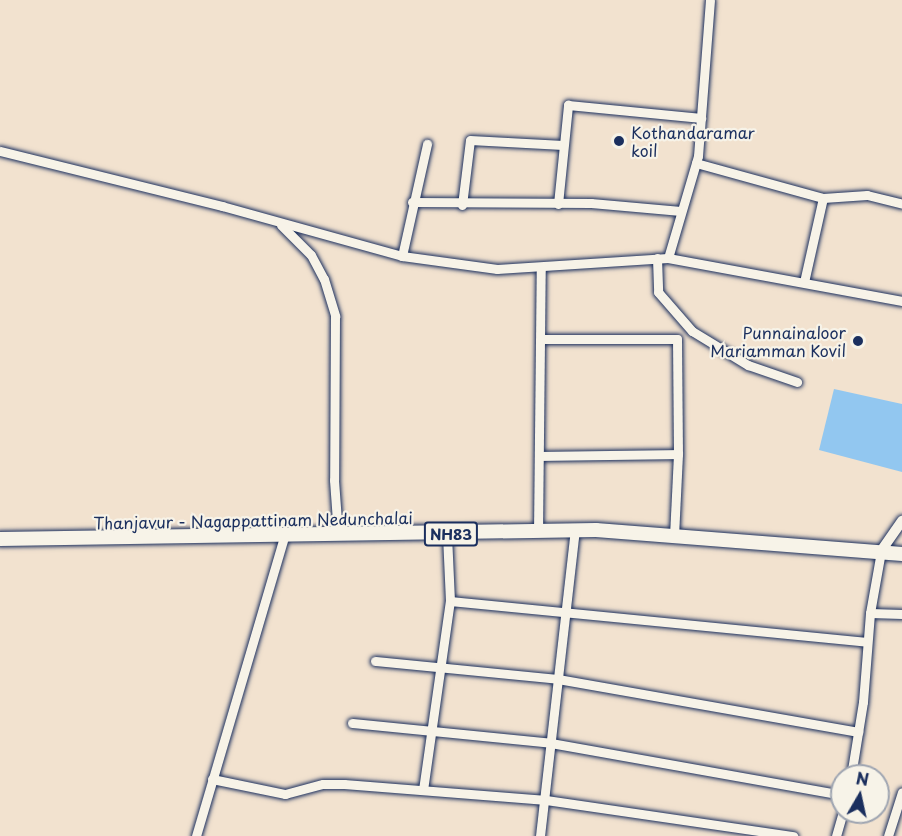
<!DOCTYPE html>
<html>
<head>
<meta charset="utf-8">
<style>
	body { margin:0 }
	#map { position:relative; width:902px; height:836px; overflow:hidden; background:#f2e2cf; font-family:"Playpen Sans",sans-serif }
	div>[style] { position:absolute }
	.water>* { inset:0; background:#92c7f0 }
	.roads { filter:drop-shadow(0 0 2px #1b2f5e) drop-shadow(0 0 2px #1b2f5e) }
	.minor>* { height:9px; margin:-4.5px; padding:0 4.5px; transform-origin:4.5px; border-radius:4.5px; background:#f7f3e8 }
	.major>* { height:10px; margin:-5px; padding:0 5px; transform-origin:5px; border-radius:5px; background:#f7f3e8 }
	.highway>* { height:14px; margin:-7px; padding:0 7px; transform-origin:7px; border-radius:7px; background:#f7f3e8 }
	.dots>* { width:16px; height:16px; translate:-50% -50%; box-sizing:border-box; border:3px solid #f7f3e8; border-radius:50% }
	span { translate:-50% -50%; white-space:nowrap; text-align:center; line-height:1.15; -webkit-text-stroke:4.5px #f7f3e8; paint-order:stroke }
	.shield-label span { padding:2px 4px; background:#f7f3e8; border:2px solid; border-radius:4px; -webkit-text-stroke-width:0 }
	.shield-label { font-size:15px; color:#1b2f5e; font-weight:700 }
	.poi-label { font-size:16px; color:#1b2f5e }
	.left { translate:0 -50%; text-align:left }
	.right { translate:-100% -50%; text-align:right }
	.street-label { font-size:16px; color:#1b2f5e }
	.north { position:absolute; left:830px; top:764px; width:60px; height:60px; box-sizing:border-box; background:#f7f3e8; border:2px solid #9fa5b1; border-radius:50%; rotate:9deg; font-size:16px; font-weight:700; line-height:24px; text-align:center; color:#1b2f5e }
	.north::after { content:''; display:block; margin:auto; width:21px; height:27px; background:#1b2f5e; clip-path:polygon(50% 0,100% 100%,50% 72%,0 100%) }
</style>
</head>
<body>
<div id="map">
	<div class="water">
		<i style="clip-path:polygon(834px 389px,902px 404px,902px 472px,819px 450px)"></i>
	</div>
	<div class="roads">
		<div class="minor">
			<i style="left:0;top:151px;width:229px;rotate:13.9deg"></i>
			<i style="left:222px;top:206px;width:187px;rotate:15.5deg"></i>
			<i style="left:402px;top:256px;width:96px;rotate:7.8deg"></i>
			<i style="left:497px;top:269px;width:171px;rotate:-3.7deg"></i>
			<i style="left:668px;top:258px;width:238px;rotate:10.4deg"></i>
			<i style="left:696px;top:163px;width:132px;rotate:15.4deg"></i>
			<i style="left:823px;top:198px;width:44px;rotate:-3.9deg"></i>
			<i style="left:867px;top:195px;width:36px;rotate:14deg"></i>
			<i style="left:412px;top:202px;width:179px;rotate:0.3deg"></i>
			<i style="left:591px;top:203px;width:90px;rotate:5.1deg"></i>
			<i style="left:558px;top:204px;width:100px;rotate:-84.2deg"></i>
			<i style="left:568px;top:105px;width:134px;rotate:5.6deg"></i>
			<i style="left:462px;top:205px;width:65px;rotate:-83deg"></i>
			<i style="left:470px;top:140px;width:93px;rotate:3.1deg"></i>
			<i style="left:281px;top:225px;width:42px;rotate:45deg"></i>
			<i style="left:311px;top:255px;width:27px;rotate:62deg"></i>
			<i style="left:324px;top:279px;width:39px;rotate:73deg"></i>
			<i style="left:335px;top:316px;width:164px;rotate:90.3deg"></i>
			<i style="left:334px;top:480px;width:55px;rotate:85.8deg"></i>
			<i style="left:402px;top:256px;width:115px;rotate:-77.4deg"></i>
			<i style="left:657px;top:258px;width:34px;rotate:88deg"></i>
			<i style="left:658px;top:292px;width:52px;rotate:48.9deg"></i>
			<i style="left:692px;top:331px;width:66px;rotate:31.3deg"></i>
			<i style="left:748px;top:365px;width:52px;rotate:19.1deg"></i>
			<i style="left:668px;top:258px;width:106px;rotate:-73.6deg"></i>
			<i style="left:698px;top:156px;width:156px;rotate:-85.6deg"></i>
			<i style="left:804px;top:282px;width:86px;rotate:-77.3deg"></i>
			<i style="left:541px;top:339px;width:136px"></i>
			<i style="left:677px;top:339px;width:115px;rotate:89.5deg"></i>
			<i style="left:678px;top:454px;width:137px;rotate:179.2deg"></i>
			<i style="left:538px;top:532px;width:265px;rotate:-89.4deg"></i>
			<i style="left:674px;top:536px;width:82px;rotate:-87.2deg"></i>
			<i style="left:450px;top:601px;width:419px;rotate:5.6deg"></i>
			<i style="left:870px;top:613px;width:32px;rotate:2deg"></i>
			<i style="left:375px;top:661px;width:184px;rotate:5.6deg"></i>
			<i style="left:558px;top:679px;width:305px;rotate:10deg"></i>
			<i style="left:352px;top:723px;width:200px;rotate:5.7deg"></i>
			<i style="left:551px;top:743px;width:296px;rotate:10.1deg"></i>
			<i style="left:851px;top:776px;width:75px;rotate:-80.8deg"></i>
			<i style="left:863px;top:702px;width:89px;rotate:-85.5deg"></i>
			<i style="left:870px;top:613px;width:63px;rotate:-79.9deg"></i>
			<i style="left:212px;top:779px;width:75px;rotate:11.6deg"></i>
			<i style="left:285px;top:794px;width:39px;rotate:-15deg"></i>
			<i style="left:323px;top:784px;width:21px"></i>
			<i style="left:344px;top:784px;width:203px;rotate:4.5deg"></i>
			<i style="left:546px;top:800px;width:250px;rotate:8.3deg"></i>
			<i style="left:423px;top:790px;width:191px;rotate:-81.9deg"></i>
			<i style="left:450px;top:601px;width:67px;rotate:-92.6deg"></i>
			<i style="left:196px;top:836px;width:312px;rotate:-73.6deg"></i>
			<i style="left:540px;top:836px;width:307px;rotate:-83.5deg"></i>
			<i style="left:836px;top:836px;width:25px;rotate:-74deg"></i>
			<i style="left:888px;top:836px;width:46px;rotate:-72.3deg"></i>
		</div>
		<div class="major">
			<i style="left:881px;top:551px;width:37px;rotate:-55deg"></i>
		</div>
		<div class="highway">
			<i style="left:0;top:539px;width:596px;rotate:-0.87deg"></i>
			<i style="left:596px;top:530px;width:307px;rotate:4.5deg"></i>
		</div>
	</div>
	<div class="dots">
		<i style="left:619px;top:141px;background:#1b2f5e"></i>
		<i style="left:858px;top:341px;background:#1b2f5e"></i>
	</div>
	<div class="shield-label">
		<span style="left:451px;top:534px">NH83</span>
	</div>
	<div class="poi-label">
		<span class="left" style="left:631px;top:141px">Kothandaramar<br>koil</span>
		<span class="right" style="left:846px;top:341px">Punnainaloor<br>Mariamman Kovil</span>
	</div>
	<div class="street-label">
		<span style="left:253px;top:520px;rotate:-1deg">Thanjavur - Nagappattinam Nedunchalai</span>
	</div>
	<div class="north">N</div>
</div>
</body>
</html>
